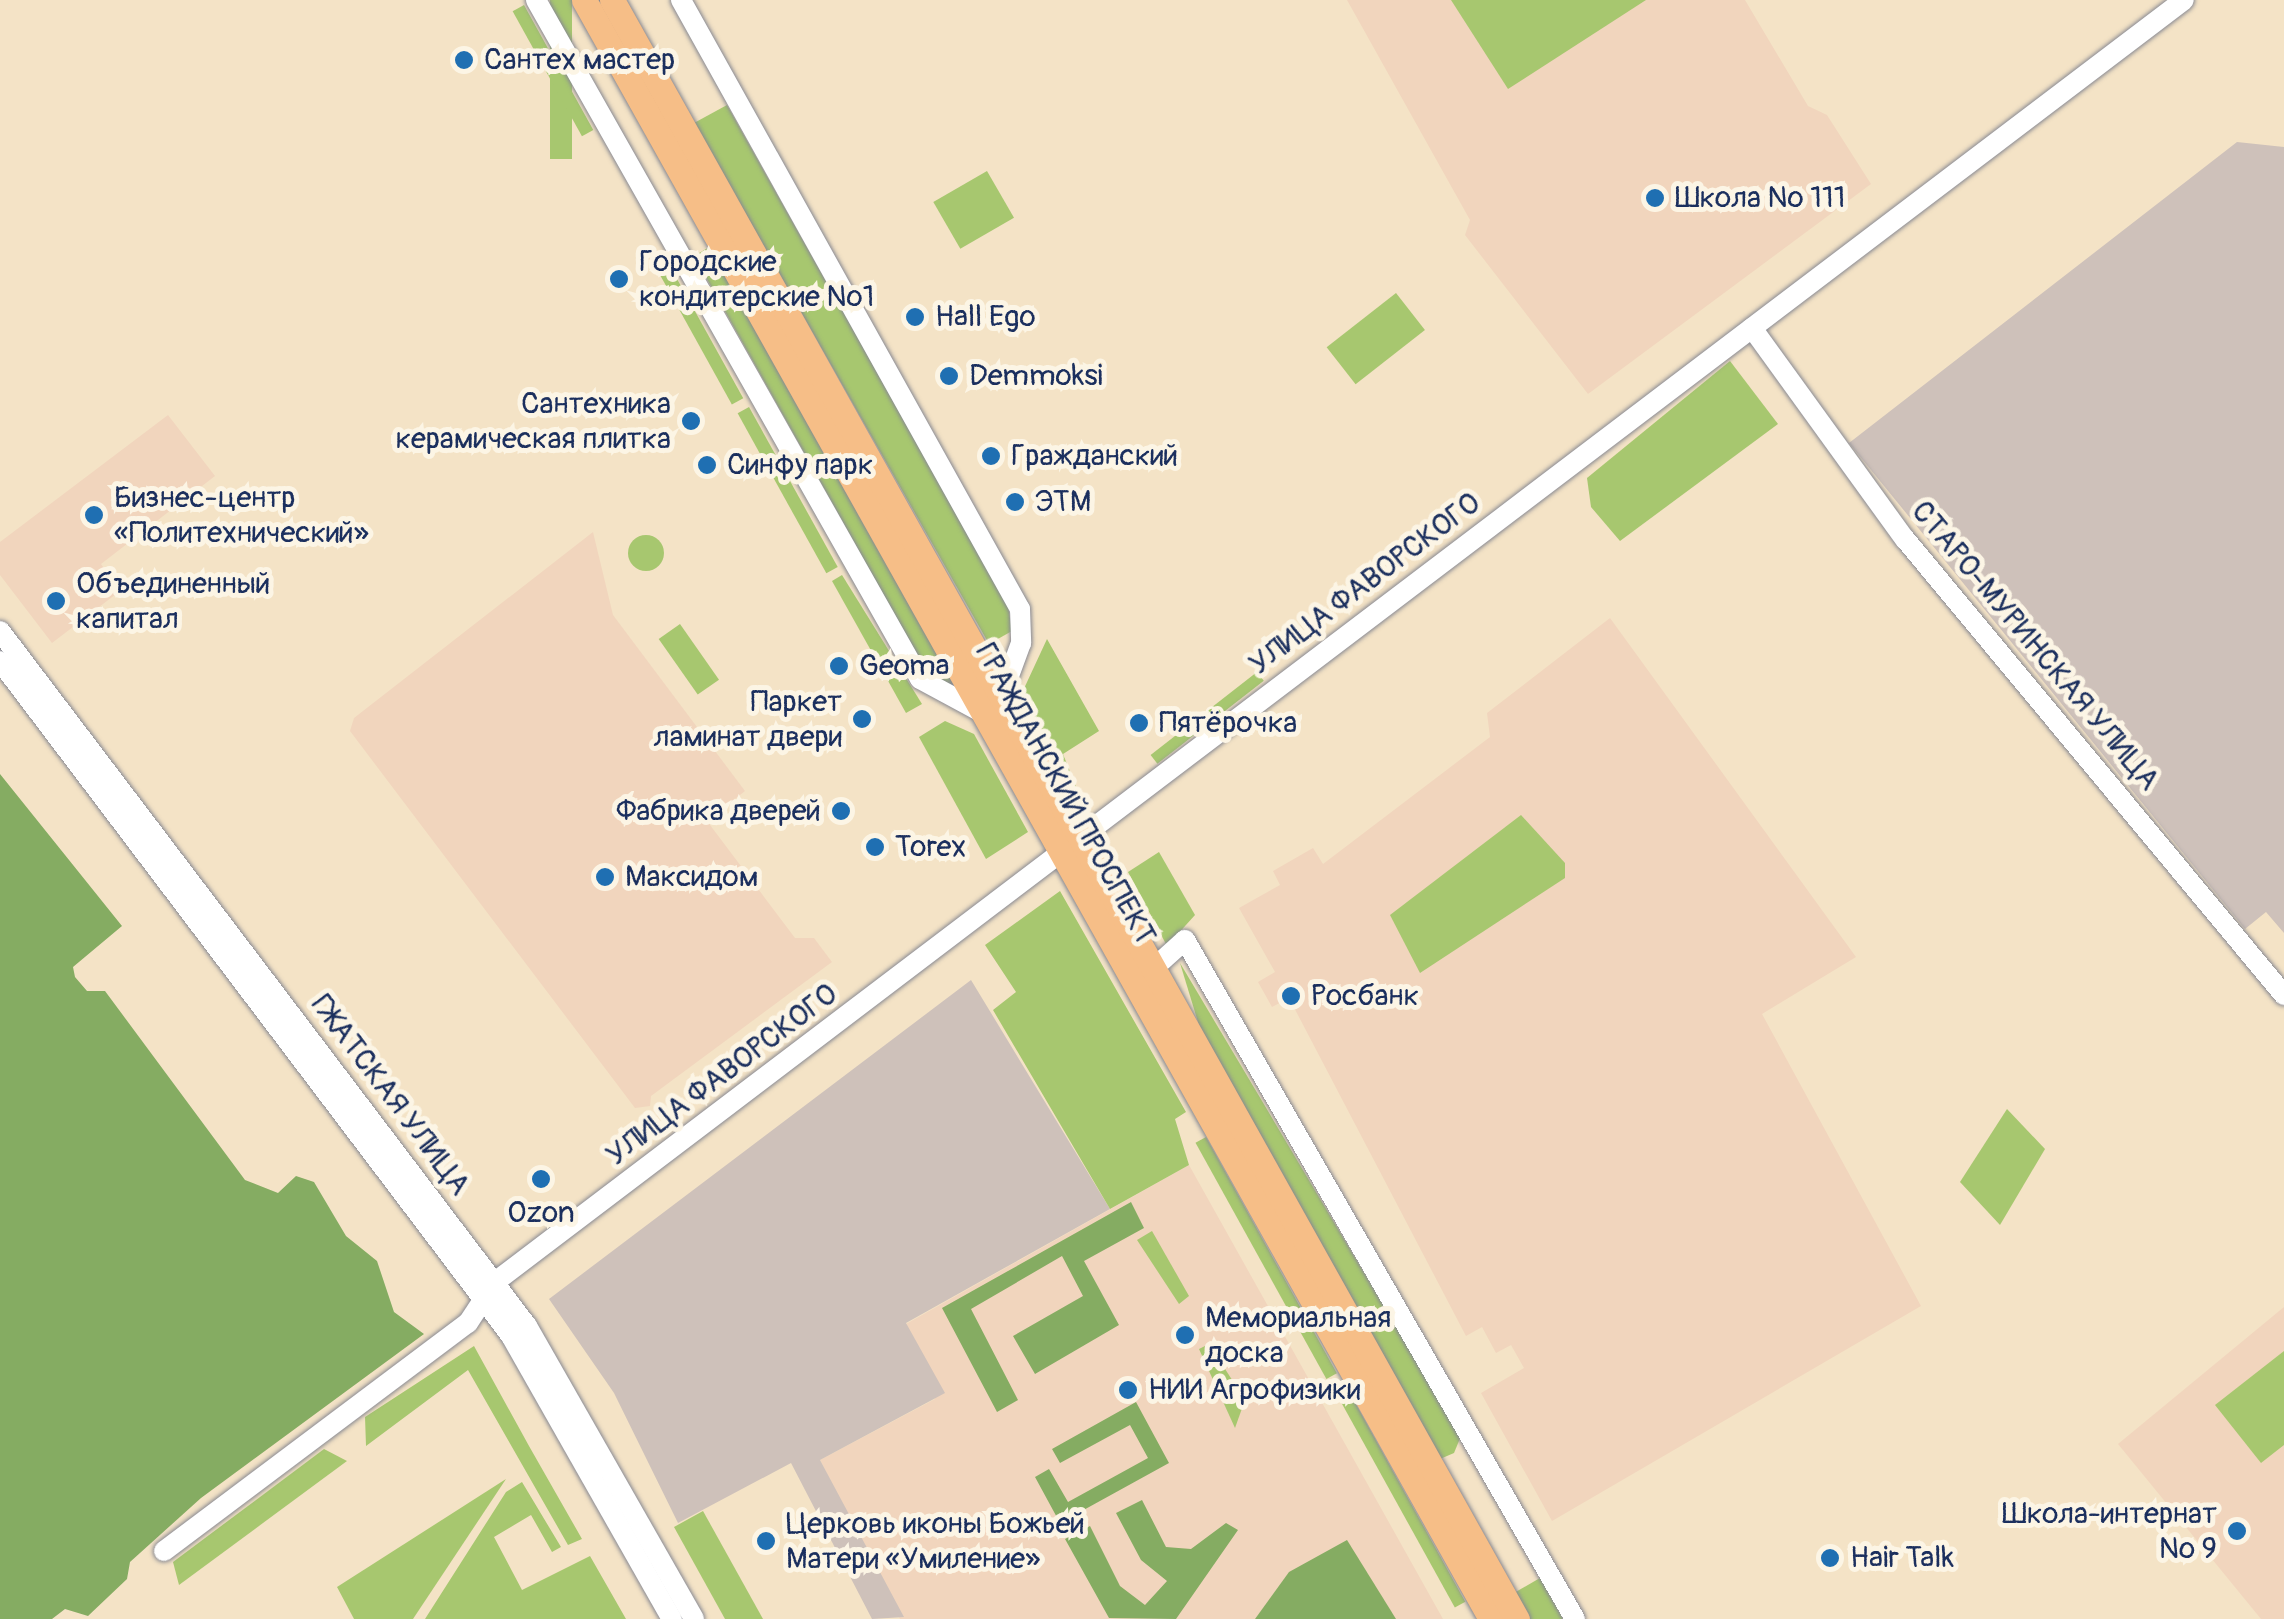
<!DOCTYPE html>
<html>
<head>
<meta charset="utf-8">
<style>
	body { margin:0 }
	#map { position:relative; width:2284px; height:1619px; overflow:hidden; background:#f4e3c6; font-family:Pangolin,sans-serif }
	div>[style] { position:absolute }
	.built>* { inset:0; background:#f1d5bd }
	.industrial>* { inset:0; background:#cec1ba }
	.green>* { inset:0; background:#a7c76f; transform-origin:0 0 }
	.round { border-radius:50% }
	.forest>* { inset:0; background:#85ac62 }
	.roads { filter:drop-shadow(0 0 2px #888992) drop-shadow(0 0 2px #888992) }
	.minor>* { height:20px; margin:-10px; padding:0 10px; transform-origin:10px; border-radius:10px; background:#fff }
	.major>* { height:25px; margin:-12.5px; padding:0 12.5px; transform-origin:12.5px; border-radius:12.5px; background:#f6be87 }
	.dots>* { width:28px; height:28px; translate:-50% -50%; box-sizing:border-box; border:5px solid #fcf5e5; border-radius:50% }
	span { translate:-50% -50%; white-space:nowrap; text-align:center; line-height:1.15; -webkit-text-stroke:10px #fcf5e5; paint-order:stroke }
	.poi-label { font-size:30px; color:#1b2f5e }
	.left { translate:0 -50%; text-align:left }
	.right { translate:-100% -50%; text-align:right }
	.street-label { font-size:30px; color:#1b2f5e }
</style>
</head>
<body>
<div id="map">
	<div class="built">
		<i style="clip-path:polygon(1347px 0,1745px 0,1808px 106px,1827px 115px,1871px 184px,1588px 394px,1465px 235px,1470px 220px)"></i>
		<i style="clip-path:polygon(168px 415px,215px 476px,101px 564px,120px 591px,52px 643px,0 575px,0 542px)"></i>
		<i style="clip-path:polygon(593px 532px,613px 615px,745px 791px,707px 821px,795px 938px,814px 938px,832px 962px,651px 1096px,650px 1106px,635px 1108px,350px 731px,354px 718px)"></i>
		<i style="clip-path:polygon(1610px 618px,1856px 957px,1762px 1014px,1921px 1306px,1552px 1521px,1481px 1393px,1524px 1368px,1511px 1345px,1496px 1353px,1482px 1327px,1466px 1336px,1289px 998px,1272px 1007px,1258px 982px,1275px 972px,1239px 908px,1280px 885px,1273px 871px,1313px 848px,1323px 864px,1490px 737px,1487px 713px)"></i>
		<i style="clip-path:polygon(1189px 1165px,1443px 1619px,900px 1619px,820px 1460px,935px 1399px,906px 1324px)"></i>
		<i style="clip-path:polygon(2284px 1307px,2284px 1619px,2261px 1619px,2118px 1444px)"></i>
	</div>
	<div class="industrial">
		<i style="clip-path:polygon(2237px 142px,2284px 147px,2284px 933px,2266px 912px,2245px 929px,1849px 443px)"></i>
		<i style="clip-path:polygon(971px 980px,1110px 1209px,906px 1323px,945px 1393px,820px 1460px,904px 1617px,872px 1619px,791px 1463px,678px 1523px,614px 1393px,549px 1299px)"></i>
	</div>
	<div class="green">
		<i style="left:550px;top:0;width:22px;height:159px"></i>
		<i style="clip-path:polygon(1451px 0,1646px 0,1508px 89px)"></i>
		<i style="left:524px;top:5px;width:143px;height:13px;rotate:61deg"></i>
		<i style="clip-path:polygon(727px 105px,1008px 606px,1012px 631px,989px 644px,694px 123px)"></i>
		<i style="left:987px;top:171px;width:54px;height:62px;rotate:60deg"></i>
		<i style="clip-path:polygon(711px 246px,953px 683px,950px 687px,928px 674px,694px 256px)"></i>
		<i style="left:671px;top:268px;width:149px;height:13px;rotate:61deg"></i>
		<i style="left:1396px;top:293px;width:47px;height:88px;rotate:52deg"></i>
		<i style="clip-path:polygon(1730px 361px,1778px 424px,1620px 541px,1591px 507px,1587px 478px)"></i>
		<i style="left:749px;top:407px;width:183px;height:13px;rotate:61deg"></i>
		<i class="round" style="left:628px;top:535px;width:36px;height:36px"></i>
		<i style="clip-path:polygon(842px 575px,922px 704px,906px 713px,832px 581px)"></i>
		<i style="left:680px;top:624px;width:68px;height:26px;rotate:55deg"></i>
		<i style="clip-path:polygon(1047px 639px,1099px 731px,1063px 754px,1077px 789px,1021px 695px)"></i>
		<i style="left:1257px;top:672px;width:11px;height:135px;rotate:52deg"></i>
		<i style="clip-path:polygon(945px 721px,974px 734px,1028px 832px,986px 859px,919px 737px)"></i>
		<i style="clip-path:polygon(1521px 815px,1565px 863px,1565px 878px,1420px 973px,1390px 915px)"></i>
		<i style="clip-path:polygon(1159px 852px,1195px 915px,1167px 946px,1128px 872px)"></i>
		<i style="clip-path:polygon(1060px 891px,1186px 1112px,1175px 1119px,1189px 1165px,1110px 1209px,993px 1010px,1016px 992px,985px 945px)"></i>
		<i style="clip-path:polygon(1180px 963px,1461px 1436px,1454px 1453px,1440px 1459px,1201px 1032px)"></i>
		<i style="clip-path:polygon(2007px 1109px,2045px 1149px,2000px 1225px,1960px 1182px)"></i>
		<i style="left:1206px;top:1137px;width:270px;height:12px;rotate:61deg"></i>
		<i style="clip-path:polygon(1152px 1231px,1189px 1296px,1179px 1304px,1137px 1240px)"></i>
		<i style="clip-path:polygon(1209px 1344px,1245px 1400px,1235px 1428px,1199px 1349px)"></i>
		<i style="clip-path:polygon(474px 1346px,529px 1446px,582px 1539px,568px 1545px,468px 1370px,366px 1446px,365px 1417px)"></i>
		<i style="clip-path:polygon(2284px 1351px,2284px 1445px,2261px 1463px,2215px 1405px)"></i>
		<i style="left:1348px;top:1390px;width:242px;height:12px;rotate:61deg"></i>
		<i style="clip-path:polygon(324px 1449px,347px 1461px,179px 1585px,173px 1562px)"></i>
		<i style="clip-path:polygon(506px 1479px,413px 1619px,354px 1619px,337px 1587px)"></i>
		<i style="clip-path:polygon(522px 1482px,561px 1547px,552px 1552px,531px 1515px,494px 1537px,522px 1590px,590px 1556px,626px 1619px,425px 1619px,506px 1492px)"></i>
		<i style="clip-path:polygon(703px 1511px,763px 1619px,725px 1619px,674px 1527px)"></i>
		<i style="clip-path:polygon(1540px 1578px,1563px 1619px,1528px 1619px,1514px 1593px)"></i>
	</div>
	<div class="forest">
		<i style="clip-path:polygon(0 774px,122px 926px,73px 967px,75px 977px,87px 991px,105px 991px,245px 1180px,278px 1193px,296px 1176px,314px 1182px,346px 1236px,377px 1261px,394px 1312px,424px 1334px,201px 1498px,130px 1562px,127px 1579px,88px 1616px,65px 1609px,52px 1619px,0 1619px)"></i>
		<i style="clip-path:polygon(1131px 1202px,1144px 1228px,1084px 1261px,1119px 1325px,1035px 1374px,1013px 1336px,1083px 1296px,1062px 1256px,971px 1309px,1018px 1400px,997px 1412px,942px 1308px)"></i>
		<i style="clip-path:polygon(1136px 1402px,1169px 1463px,1060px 1523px,1035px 1477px,1049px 1469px,1068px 1502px,1148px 1458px,1130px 1425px,1060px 1463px,1052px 1449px)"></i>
		<i style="clip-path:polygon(1142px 1500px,1166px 1547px,1191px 1549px,1226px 1523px,1238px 1530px,1176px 1619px,1109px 1618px,1065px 1539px,1090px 1526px,1120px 1586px,1145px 1605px,1167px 1581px,1141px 1560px,1116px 1513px)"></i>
		<i style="clip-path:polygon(1347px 1540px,1396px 1619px,1255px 1619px,1289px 1572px)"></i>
	</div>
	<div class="roads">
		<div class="minor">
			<i style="left:536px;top:0;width:780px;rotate:60.51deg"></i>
			<i style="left:920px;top:679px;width:69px;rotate:28.4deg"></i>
			<i style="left:681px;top:0;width:697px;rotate:60.9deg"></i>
			<i style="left:1020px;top:609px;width:34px;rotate:88deg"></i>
			<i style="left:1021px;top:643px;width:55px;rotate:110.1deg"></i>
			<i style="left:1752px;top:328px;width:261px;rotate:54.1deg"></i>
			<i style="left:1905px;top:539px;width:593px;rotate:50.27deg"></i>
			<i style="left:0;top:631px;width:872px;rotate:52.83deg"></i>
			<i style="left:527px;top:1326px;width:337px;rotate:60.3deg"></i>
			<i style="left:0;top:661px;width:847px;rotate:52.87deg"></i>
			<i style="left:511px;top:1336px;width:326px;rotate:60.4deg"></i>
			<i style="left:1155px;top:967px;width:40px;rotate:-42deg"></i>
			<i style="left:1185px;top:940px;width:783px;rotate:60.13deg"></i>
			<i style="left:164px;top:1551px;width:380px;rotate:-36.9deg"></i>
			<i style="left:468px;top:1323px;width:49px;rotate:-56.6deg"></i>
			<i style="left:495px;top:1282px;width:2120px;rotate:-37.2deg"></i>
		</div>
		<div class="major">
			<i style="left:584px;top:0;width:1856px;rotate:60.74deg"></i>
			<i style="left:612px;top:0;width:1855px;rotate:60.8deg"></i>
		</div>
	</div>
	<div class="dots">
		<i style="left:464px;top:60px;background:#1f6fb2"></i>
		<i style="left:1655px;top:198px;background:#1f6fb2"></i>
		<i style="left:619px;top:279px;background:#1f6fb2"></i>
		<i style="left:915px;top:317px;background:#1f6fb2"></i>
		<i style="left:949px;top:376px;background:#1f6fb2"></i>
		<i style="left:691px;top:421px;background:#1f6fb2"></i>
		<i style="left:991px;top:456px;background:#1f6fb2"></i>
		<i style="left:707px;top:465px;background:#1f6fb2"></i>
		<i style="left:1015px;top:502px;background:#1f6fb2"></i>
		<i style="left:94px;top:515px;background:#1f6fb2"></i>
		<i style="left:56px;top:601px;background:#1f6fb2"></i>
		<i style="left:839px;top:666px;background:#1f6fb2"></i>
		<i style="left:862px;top:719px;background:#1f6fb2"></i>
		<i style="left:1139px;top:723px;background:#1f6fb2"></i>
		<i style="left:841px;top:811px;background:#1f6fb2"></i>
		<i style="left:875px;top:847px;background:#1f6fb2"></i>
		<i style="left:605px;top:877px;background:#1f6fb2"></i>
		<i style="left:1291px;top:996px;background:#1f6fb2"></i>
		<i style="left:541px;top:1179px;background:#1f6fb2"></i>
		<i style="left:1185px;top:1335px;background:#1f6fb2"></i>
		<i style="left:1128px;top:1390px;background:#1f6fb2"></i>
		<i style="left:2237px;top:1531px;background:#1f6fb2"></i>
		<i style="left:766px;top:1541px;background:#1f6fb2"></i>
		<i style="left:1830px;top:1558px;background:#1f6fb2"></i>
	</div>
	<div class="poi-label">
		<span class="left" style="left:484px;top:60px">Сантех мастер</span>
		<span class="left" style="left:1675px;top:198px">Школа № 111</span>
		<span class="left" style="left:639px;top:279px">Городские<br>кондитерские №1</span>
		<span class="left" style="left:935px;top:317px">Hall Ego</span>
		<span class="left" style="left:969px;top:376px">Demmoksi</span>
		<span class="right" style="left:671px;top:421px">Сантехника<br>керамическая плитка</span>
		<span class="left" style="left:1011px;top:456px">Гражданский</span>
		<span class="left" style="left:727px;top:465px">Синфу парк</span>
		<span class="left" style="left:114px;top:515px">Бизнес-центр<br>«Политехнический»</span>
		<span class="left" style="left:1035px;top:502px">ЭТМ</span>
		<span class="left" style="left:76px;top:601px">Объединенный<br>капитал</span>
		<span class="left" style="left:859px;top:666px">Geoma</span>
		<span class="right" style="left:842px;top:719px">Паркет<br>ламинат двери</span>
		<span class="left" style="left:1159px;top:723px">Пятёрочка</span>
		<span class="right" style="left:821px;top:811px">Фабрика дверей</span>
		<span class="left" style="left:895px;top:847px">Torex</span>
		<span class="left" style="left:625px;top:877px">Максидом</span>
		<span class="left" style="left:1311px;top:996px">Росбанк</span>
		<span style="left:541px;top:1213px">Ozon</span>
		<span class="left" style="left:1205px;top:1335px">Мемориальная<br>доска</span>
		<span class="left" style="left:1148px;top:1390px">НИИ Агрофизики</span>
		<span class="right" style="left:2217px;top:1531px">Школа-интернат<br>№ 9</span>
		<span class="left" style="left:786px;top:1541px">Церковь иконы Божьей<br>Матери «Умиление»</span>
		<span class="left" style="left:1850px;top:1558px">Hair Talk</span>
	</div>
	<div class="street-label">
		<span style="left:1365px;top:584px;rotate:-37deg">УЛИЦА ФАВОРСКОГО</span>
		<span style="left:2035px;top:646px;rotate:50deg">СТАРО-МУРИНСКАЯ УЛИЦА</span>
		<span style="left:1065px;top:794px;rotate:61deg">ГРАЖДАНСКИЙ ПРОСПЕКТ</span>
		<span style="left:722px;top:1075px;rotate:-37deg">УЛИЦА ФАВОРСКОГО</span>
		<span style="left:390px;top:1095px;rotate:53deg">ГЖАТСКАЯ УЛИЦА</span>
	</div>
</div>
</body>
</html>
